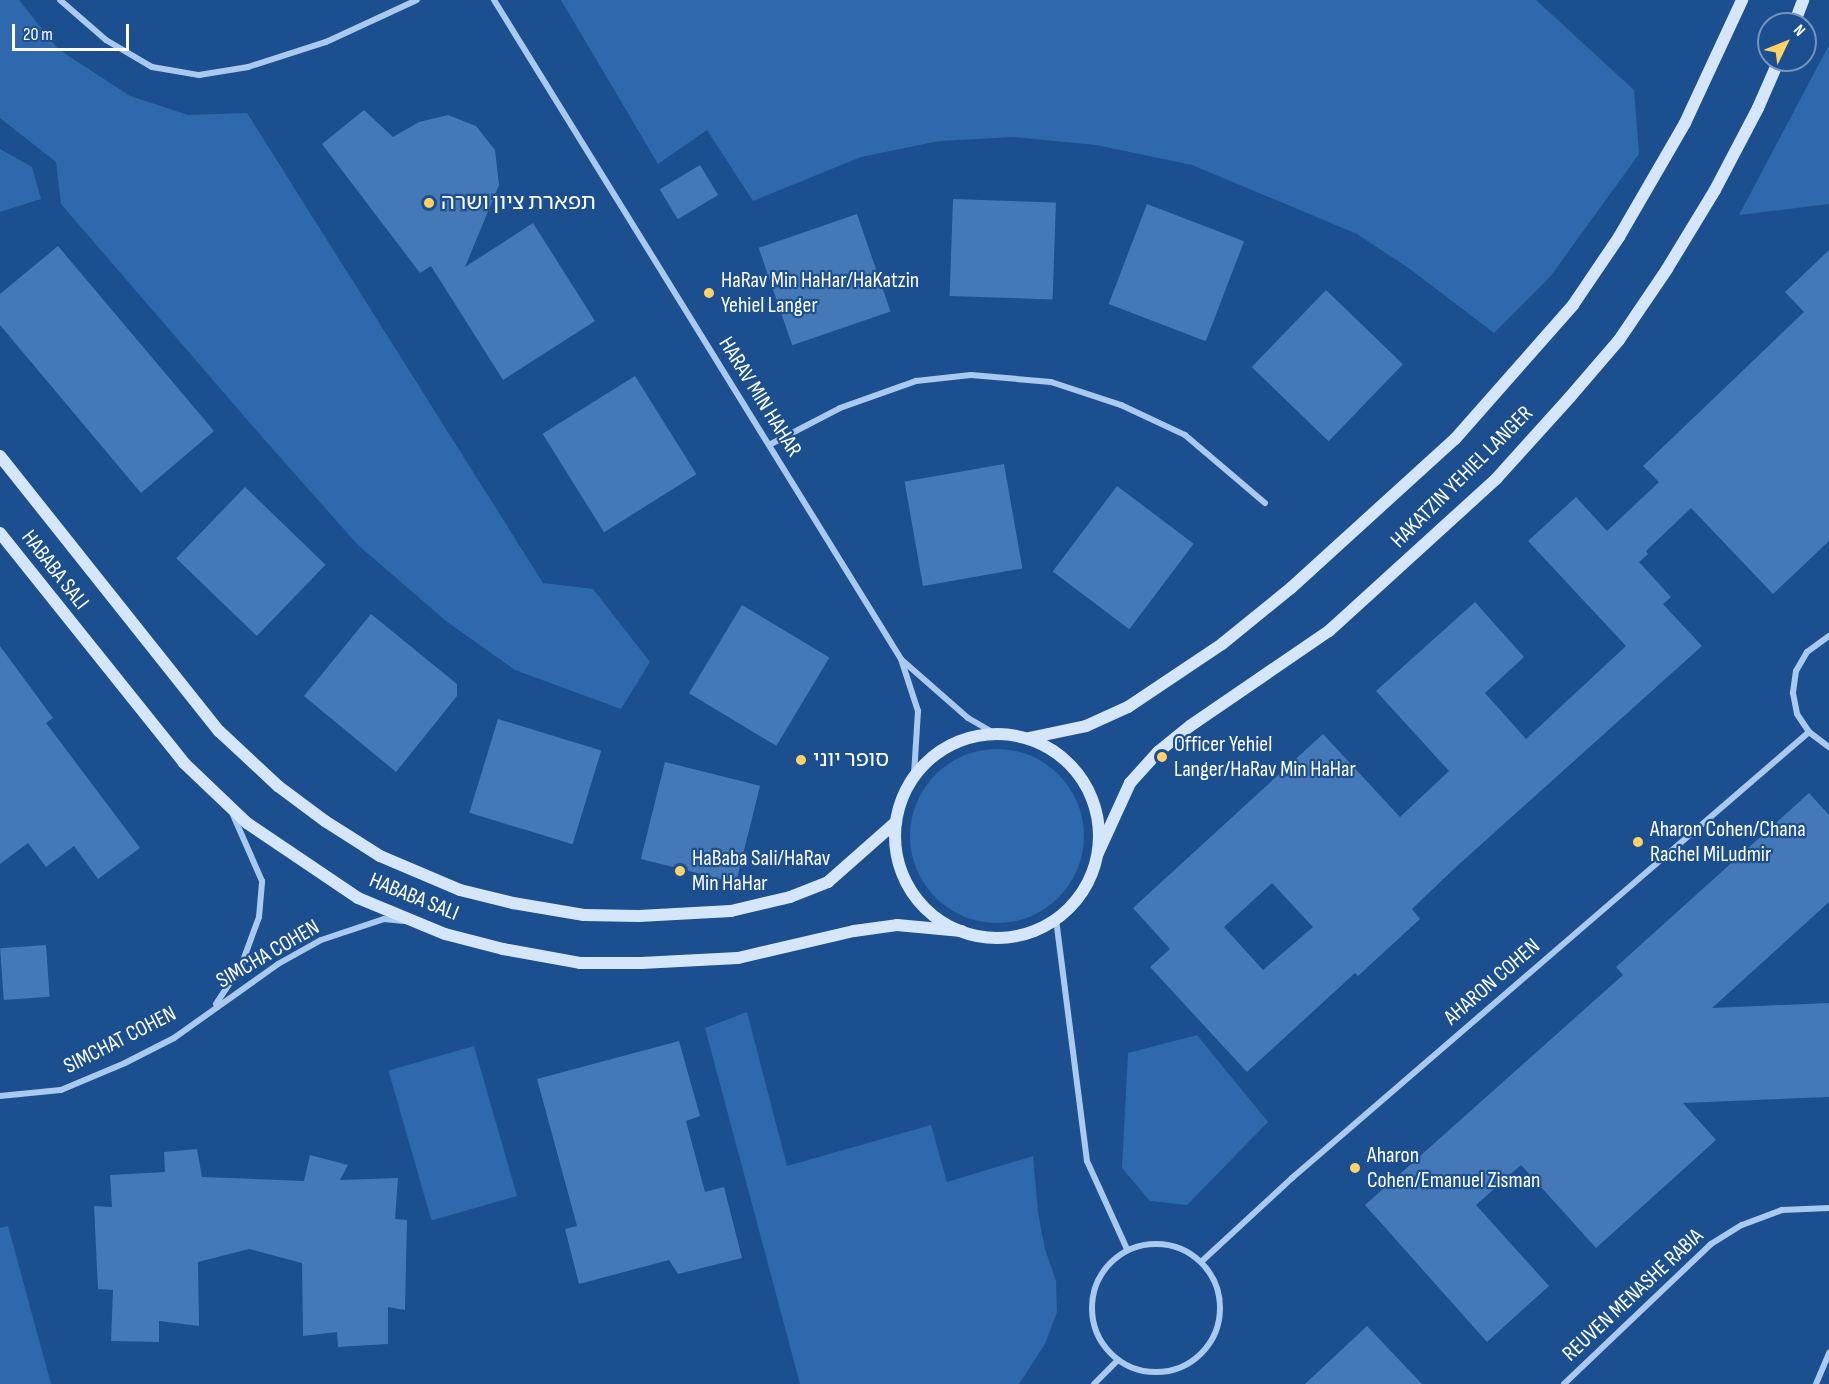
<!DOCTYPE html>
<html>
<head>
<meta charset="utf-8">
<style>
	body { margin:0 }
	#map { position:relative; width:1829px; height:1384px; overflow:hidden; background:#1b4f8f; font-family:"Sofia Sans Condensed","Noto Sans Hebrew",sans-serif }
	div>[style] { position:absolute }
	.green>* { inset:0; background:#2e69ad; transform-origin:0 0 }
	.round { border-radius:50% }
	.building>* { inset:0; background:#4478b7; transform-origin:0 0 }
	.street>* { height:6px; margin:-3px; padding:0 3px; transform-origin:3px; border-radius:3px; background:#a9c9ee }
	.street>.ring { margin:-3px; padding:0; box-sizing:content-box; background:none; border:6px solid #a9c9ee; border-radius:50% }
	.secondary>* { height:12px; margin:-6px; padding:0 6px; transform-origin:6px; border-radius:6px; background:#d6e6fa }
	.secondary>.ring { margin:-6px; padding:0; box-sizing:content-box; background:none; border:12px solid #d6e6fa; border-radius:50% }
	.dots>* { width:16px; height:16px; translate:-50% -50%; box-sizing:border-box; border:3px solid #1b4f8f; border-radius:50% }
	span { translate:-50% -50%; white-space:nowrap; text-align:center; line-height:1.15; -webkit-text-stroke:4.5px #1b4f8f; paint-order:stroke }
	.poi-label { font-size:22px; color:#fff }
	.left { translate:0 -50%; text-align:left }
	.street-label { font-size:22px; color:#fff }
	.north { position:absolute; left:1757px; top:12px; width:60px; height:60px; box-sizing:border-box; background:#1b4f8f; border:2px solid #7695bc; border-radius:50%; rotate:47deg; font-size:16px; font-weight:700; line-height:24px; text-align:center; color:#fff }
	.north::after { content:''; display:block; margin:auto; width:21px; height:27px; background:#ffd166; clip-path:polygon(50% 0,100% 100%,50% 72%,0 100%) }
	.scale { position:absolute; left:12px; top:24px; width:117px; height:27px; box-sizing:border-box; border:3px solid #fff; border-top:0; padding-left:8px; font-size:18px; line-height:21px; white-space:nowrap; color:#fff; -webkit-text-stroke:4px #1b4f8f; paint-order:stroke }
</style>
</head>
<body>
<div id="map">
	<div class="green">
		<i style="clip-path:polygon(0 0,19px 0,58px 49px,130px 96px,188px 115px,247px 113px,543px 583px,593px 589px,650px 662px,621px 709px,515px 670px,446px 621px,358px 545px,263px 438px,61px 204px,56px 162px,0 118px)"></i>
		<i style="clip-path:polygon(561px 0,1536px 0,1634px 90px,1639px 154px,1550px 277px,1494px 333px,1410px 269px,1357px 234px,1192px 165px,1096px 145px,1013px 137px,939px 141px,861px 157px,753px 201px,707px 130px,658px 164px)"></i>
		<i style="clip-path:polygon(1829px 45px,1829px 204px,1739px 215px)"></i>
		<i style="clip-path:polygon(0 149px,32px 167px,41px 199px,0 212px)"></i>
		<i class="round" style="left:910px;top:749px;width:174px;height:174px"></i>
		<i style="clip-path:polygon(747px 1012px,787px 1166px,931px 1125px,947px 1182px,1033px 1156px,1038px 1212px,1045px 1249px,1056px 1281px,1057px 1312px,1045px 1344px,1019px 1384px,800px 1384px,705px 1028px)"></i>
		<i style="clip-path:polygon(1197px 1035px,1268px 1122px,1187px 1205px,1150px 1201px,1122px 1168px,1128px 1053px)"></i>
		<i style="left:474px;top:1046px;width:156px;height:89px;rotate:74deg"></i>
		<i style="clip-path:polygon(8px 1226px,51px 1384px,0 1384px,0 1228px)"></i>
	</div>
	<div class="building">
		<i style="clip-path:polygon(364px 110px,393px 137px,419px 122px,448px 115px,476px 126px,495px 150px,499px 185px,465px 267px,533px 223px,595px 321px,503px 380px,431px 266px,420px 273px,322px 144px)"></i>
		<i style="left:700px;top:165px;width:35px;height:47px;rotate:59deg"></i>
		<i style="left:953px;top:199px;width:103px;height:97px;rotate:2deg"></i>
		<i style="left:1147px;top:204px;width:104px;height:107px;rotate:21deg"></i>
		<i style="left:857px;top:214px;width:103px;height:104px;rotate:71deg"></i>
		<i style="clip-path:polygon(58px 246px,214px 431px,141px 493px,0 325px,0 294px)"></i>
		<i style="clip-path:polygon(evenodd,1829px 250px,1829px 541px,1773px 594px,1691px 508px,1646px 551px,1648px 554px,1639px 562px,1671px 597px,1663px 604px,1702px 646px,1456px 867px,1412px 909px,1420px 919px,1358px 976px,1355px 973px,1247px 1072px,1150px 967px,1170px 949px,1133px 908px,1323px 734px,1400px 817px,1449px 771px,1376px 691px,1475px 602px,1524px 657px,1485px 693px,1526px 739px,1626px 646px,1528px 541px,1576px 497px,1607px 531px,1659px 482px,1643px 466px,1804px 312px,1785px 292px,1829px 250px,1272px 883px,1313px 927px,1263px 970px,1224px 927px,1272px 883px)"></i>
		<i style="left:1326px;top:290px;width:107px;height:107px;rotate:44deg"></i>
		<i style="left:635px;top:376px;width:116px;height:109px;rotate:58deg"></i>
		<i style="left:1004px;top:464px;width:106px;height:101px;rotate:80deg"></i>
		<i style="left:1117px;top:486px;width:96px;height:107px;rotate:37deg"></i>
		<i style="left:245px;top:487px;width:112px;height:99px;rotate:44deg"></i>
		<i style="left:742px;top:605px;width:102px;height:103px;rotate:31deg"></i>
		<i style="clip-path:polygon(371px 614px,457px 684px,457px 696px,396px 772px,304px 696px)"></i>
		<i style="clip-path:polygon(0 646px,53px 718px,46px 723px,140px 848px,98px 879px,74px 846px,46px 867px,28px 843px,0 864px)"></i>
		<i style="left:498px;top:719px;width:108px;height:98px;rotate:17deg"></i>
		<i style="left:665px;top:762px;width:98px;height:100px;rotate:14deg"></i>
		<i style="clip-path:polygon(1809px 793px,1829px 815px,1829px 902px,1712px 1008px,1829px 1003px,1829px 1097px,1683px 1103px,1716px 1140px,1596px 1248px,1521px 1165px,1476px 1205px,1549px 1286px,1487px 1342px,1365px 1205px,1623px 975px,1616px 967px)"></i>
		<i style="left:46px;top:945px;width:52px;height:46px;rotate:86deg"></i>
		<i style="clip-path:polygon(679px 1041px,700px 1116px,686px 1121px,705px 1192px,724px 1187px,742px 1258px,678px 1274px,669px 1260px,579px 1284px,565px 1229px,577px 1226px,537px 1079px)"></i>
		<i style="clip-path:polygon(197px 1149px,202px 1177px,304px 1181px,310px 1155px,348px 1165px,340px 1180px,398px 1178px,395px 1219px,407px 1220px,405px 1310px,388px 1307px,388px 1344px,338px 1347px,337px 1332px,303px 1336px,302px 1263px,249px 1249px,198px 1262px,199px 1326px,159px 1321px,159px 1342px,111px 1341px,113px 1290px,98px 1289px,94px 1206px,112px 1207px,110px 1175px,165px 1172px,164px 1152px)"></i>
		<i style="clip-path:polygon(1367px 1326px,1422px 1384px,1305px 1384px)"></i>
	</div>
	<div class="street">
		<i style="left:60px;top:0;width:61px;rotate:41deg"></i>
		<i style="left:106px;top:40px;width:53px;rotate:30.4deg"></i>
		<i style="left:152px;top:67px;width:48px;rotate:9.7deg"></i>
		<i style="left:199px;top:75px;width:50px;rotate:-9.3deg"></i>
		<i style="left:248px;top:67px;width:82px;rotate:-17.8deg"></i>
		<i style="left:326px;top:42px;width:100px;rotate:-24.8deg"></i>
		<i style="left:494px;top:0;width:775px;rotate:58.3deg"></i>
		<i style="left:901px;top:659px;width:55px;rotate:71.9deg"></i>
		<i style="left:918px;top:711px;width:64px;rotate:93.6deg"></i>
		<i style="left:769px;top:445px;width:80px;rotate:-27.5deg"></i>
		<i style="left:840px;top:408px;width:81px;rotate:-19.6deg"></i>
		<i style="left:916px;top:381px;width:55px;rotate:-6.2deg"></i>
		<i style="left:971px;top:375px;width:80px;rotate:5deg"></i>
		<i style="left:1051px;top:382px;width:74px;rotate:18.2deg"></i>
		<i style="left:1121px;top:405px;width:71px;rotate:25.1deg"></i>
		<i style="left:1185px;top:435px;width:105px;rotate:40.4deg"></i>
		<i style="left:1829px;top:636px;width:27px;rotate:144deg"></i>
		<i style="left:1807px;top:652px;width:22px;rotate:120deg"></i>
		<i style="left:1796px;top:671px;width:22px;rotate:98deg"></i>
		<i style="left:1793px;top:693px;width:21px;rotate:79deg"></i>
		<i style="left:1797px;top:714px;width:22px;rotate:56deg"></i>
		<i style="left:1809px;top:732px;width:25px;rotate:37deg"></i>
		<i style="left:903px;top:661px;width:86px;rotate:41.2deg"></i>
		<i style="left:968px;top:718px;width:30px;rotate:30deg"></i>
		<i style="left:1056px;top:919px;width:244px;rotate:82.7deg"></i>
		<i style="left:1087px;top:1161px;width:97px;rotate:65.6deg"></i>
		<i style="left:216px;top:1004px;width:45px;rotate:-56.7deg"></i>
		<i style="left:241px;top:966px;width:52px;rotate:-69.8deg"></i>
		<i style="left:259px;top:917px;width:36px;rotate:-85deg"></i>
		<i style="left:262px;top:881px;width:72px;rotate:-113.7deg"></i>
		<i style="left:0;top:1096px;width:61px;rotate:-5.6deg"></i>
		<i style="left:61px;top:1090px;width:69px;rotate:-22.9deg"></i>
		<i style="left:125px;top:1063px;width:55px;rotate:-27deg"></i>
		<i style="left:174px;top:1038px;width:128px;rotate:-35.4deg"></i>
		<i style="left:278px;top:964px;width:49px;rotate:-29.2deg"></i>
		<i style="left:321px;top:940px;width:66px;rotate:-18.4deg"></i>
		<i style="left:384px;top:919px;width:20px;rotate:6deg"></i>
		<i class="ring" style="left:1092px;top:1244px;width:122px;height:122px"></i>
		<i style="left:1201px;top:1262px;width:124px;rotate:-42.7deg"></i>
		<i style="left:1292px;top:1178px;width:683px;rotate:-40.78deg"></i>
		<i style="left:1094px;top:1384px;width:34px;rotate:-45deg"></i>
		<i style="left:1564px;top:1384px;width:203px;rotate:-43.6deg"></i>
		<i style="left:1711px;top:1244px;width:36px;rotate:-32deg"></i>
		<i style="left:1742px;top:1225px;width:43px;rotate:-20.6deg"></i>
		<i style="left:1782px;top:1210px;width:47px;rotate:-2.4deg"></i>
		<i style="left:1816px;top:1384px;width:34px;rotate:-67deg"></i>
	</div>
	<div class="secondary">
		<i style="left:1794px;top:24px;width:26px;rotate:-69deg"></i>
		<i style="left:0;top:456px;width:352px;rotate:51.5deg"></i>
		<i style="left:219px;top:731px;width:81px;rotate:43deg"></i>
		<i style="left:278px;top:786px;width:59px;rotate:36.7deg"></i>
		<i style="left:325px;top:821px;width:65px;rotate:32.5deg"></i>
		<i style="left:380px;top:856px;width:87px;rotate:23deg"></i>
		<i style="left:460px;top:890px;width:55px;rotate:13.8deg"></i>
		<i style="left:513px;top:903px;width:72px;rotate:9.6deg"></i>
		<i style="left:584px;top:915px;width:55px;rotate:1deg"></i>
		<i style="left:639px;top:916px;width:92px;rotate:-3.1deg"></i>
		<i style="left:731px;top:911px;width:61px;rotate:-13.3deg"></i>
		<i style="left:790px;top:897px;width:41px;rotate:-21.5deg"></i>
		<i style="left:828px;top:882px;width:91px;rotate:-41.4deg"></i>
		<i style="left:0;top:533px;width:295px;rotate:51.3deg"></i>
		<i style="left:184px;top:763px;width:87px;rotate:43.6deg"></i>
		<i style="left:247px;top:823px;width:134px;rotate:34deg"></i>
		<i style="left:358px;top:898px;width:94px;rotate:22.5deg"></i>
		<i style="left:445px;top:934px;width:60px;rotate:14.5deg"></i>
		<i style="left:503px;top:949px;width:78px;rotate:10.3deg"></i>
		<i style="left:580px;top:963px;width:61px"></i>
		<i style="left:641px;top:963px;width:97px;rotate:-3deg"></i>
		<i style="left:738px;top:958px;width:119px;rotate:-13.1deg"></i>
		<i style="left:854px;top:931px;width:43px;rotate:-7.9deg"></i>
		<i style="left:897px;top:925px;width:65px;rotate:5.3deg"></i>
		<i class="ring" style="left:895px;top:734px;width:192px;height:192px"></i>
		<i style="left:1029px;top:738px;width:58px;rotate:-11.9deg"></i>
		<i style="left:1086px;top:726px;width:46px;rotate:-24.3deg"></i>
		<i style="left:1128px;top:707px;width:113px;rotate:-33.8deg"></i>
		<i style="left:1222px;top:644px;width:89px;rotate:-39.1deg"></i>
		<i style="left:1291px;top:588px;width:222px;rotate:-42.3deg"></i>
		<i style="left:1455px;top:439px;width:179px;rotate:-48.6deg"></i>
		<i style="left:1573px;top:305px;width:82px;rotate:-55.9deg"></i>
		<i style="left:1619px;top:237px;width:132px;rotate:-59.9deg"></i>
		<i style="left:1685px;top:123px;width:136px;rotate:-65.1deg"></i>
		<i style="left:1098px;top:853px;width:77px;rotate:-65.4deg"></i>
		<i style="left:1130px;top:783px;width:42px;rotate:-47.9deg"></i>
		<i style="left:1158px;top:752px;width:41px;rotate:-39.1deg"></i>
		<i style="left:1190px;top:726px;width:168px;rotate:-34.4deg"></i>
		<i style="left:1329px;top:631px;width:226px;rotate:-42.3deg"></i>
		<i style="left:1496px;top:479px;width:110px;rotate:-47.9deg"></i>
		<i style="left:1570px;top:397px;width:75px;rotate:-49.3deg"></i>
		<i style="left:1619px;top:340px;width:86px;rotate:-55.9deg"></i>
		<i style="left:1667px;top:269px;width:92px;rotate:-58.7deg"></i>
		<i style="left:1715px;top:190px;width:93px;rotate:-62.3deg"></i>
		<i style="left:1758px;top:108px;width:52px;rotate:-66.4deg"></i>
	</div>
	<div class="dots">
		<i style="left:429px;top:203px;background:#ffd166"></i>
		<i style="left:709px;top:293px;background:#ffd166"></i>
		<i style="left:1162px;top:757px;background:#ffd166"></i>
		<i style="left:801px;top:760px;background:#ffd166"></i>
		<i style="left:1638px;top:842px;background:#ffd166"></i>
		<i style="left:680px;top:871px;background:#ffd166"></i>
		<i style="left:1355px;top:1168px;background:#ffd166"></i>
	</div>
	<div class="poi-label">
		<span class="left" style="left:441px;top:203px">תפארת ציון ושרה</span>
		<span class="left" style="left:721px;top:293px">HaRav Min HaHar/HaKatzin<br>Yehiel Langer</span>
		<span class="left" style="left:1174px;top:757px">Officer Yehiel<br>Langer/HaRav Min HaHar</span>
		<span class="left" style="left:813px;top:760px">סופר יוני</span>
		<span class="left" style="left:1650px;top:842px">Aharon Cohen/Chana<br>Rachel MiLudmir</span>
		<span class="left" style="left:692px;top:871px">HaBaba Sali/HaRav<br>Min HaHar</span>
		<span class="left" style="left:1367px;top:1168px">Aharon<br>Cohen/Emanuel Zisman</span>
	</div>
	<div class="street-label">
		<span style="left:760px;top:397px;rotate:58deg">HARAV MIN HAHAR</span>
		<span style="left:1462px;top:477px;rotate:-45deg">HAKATZIN YEHIEL LANGER</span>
		<span style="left:55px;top:570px;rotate:52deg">HABABA SALI</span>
		<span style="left:414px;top:897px;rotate:22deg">HABABA SALI</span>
		<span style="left:268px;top:954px;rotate:-30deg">SIMCHA COHEN</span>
		<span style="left:1492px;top:982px;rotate:-41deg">AHARON COHEN</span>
		<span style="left:120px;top:1040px;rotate:-27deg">SIMCHAT COHEN</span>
		<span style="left:1633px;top:1295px;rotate:-43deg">REUVEN MENASHE RABIA</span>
	</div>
	<div class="north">N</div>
	<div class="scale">20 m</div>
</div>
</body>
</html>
